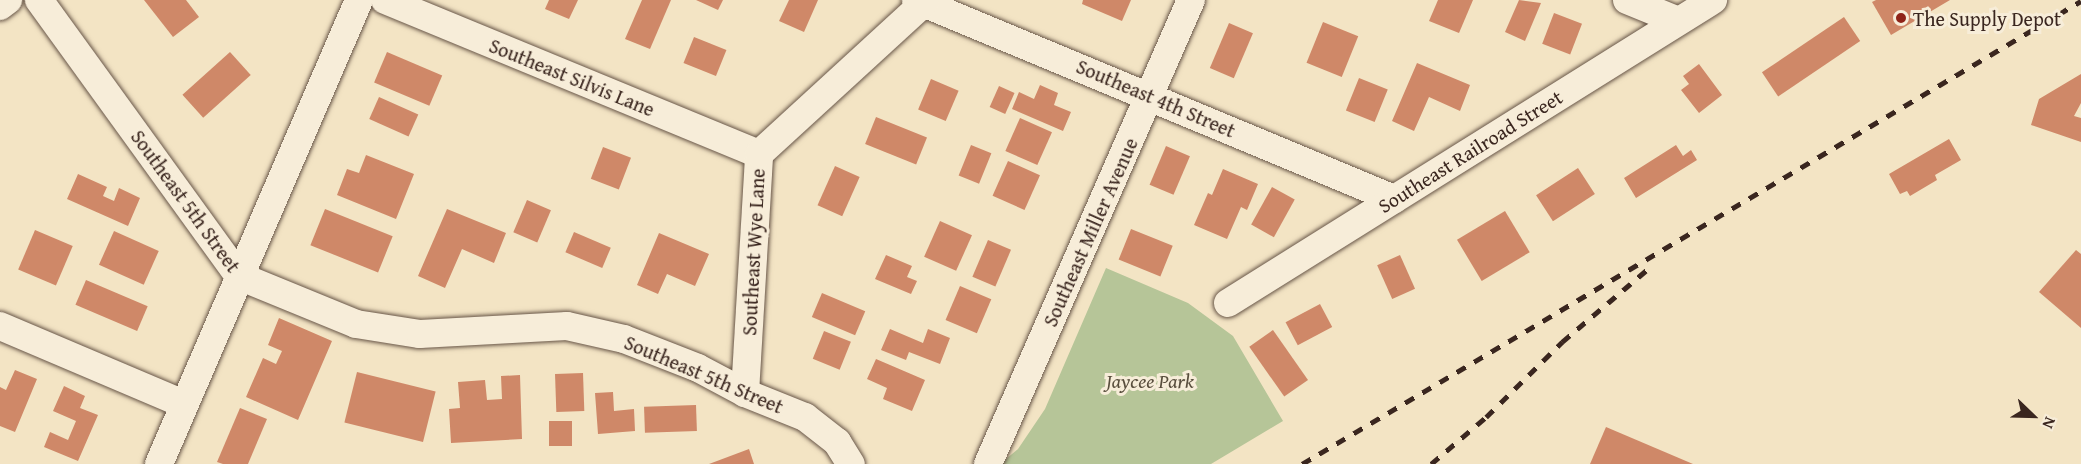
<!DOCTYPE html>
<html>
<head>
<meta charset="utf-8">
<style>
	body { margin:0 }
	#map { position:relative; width:2081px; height:464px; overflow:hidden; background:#f3e4c4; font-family:"Gentium Book Plus",serif }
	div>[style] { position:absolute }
	.green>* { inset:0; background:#b6c598 }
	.building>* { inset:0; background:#cf8868; transform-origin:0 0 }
	.roads { filter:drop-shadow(0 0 2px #685648) drop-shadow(0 0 2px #685648) }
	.minor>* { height:28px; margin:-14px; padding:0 14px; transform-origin:14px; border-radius:14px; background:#f7edd9 }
	.rail>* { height:4.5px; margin-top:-2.25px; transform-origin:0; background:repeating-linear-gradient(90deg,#3a261f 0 10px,transparent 0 20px) }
	.dots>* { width:16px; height:16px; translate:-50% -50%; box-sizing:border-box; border:3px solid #f7edd9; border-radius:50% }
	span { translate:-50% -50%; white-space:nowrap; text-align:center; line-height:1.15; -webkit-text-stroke:6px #f7edd9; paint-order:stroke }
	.poi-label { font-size:20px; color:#3a261f }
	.left { translate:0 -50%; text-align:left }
	.street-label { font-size:20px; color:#3a261f }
	.park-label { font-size:20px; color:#594e3d; font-style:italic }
	.north { position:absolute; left:2003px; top:386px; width:60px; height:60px; -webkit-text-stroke:4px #f7edd9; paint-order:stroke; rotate:113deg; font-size:16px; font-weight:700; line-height:24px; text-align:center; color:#3a261f }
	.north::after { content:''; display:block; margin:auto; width:21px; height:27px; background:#3a261f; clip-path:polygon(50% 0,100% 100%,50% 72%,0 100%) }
</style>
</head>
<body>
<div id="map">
	<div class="green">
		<i style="clip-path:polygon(1106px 268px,1188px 303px,1233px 336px,1283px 421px,1211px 464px,1000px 464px,1018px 449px,1045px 409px)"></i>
	</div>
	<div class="building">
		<i style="clip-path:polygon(144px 0,186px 0,199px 17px,173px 37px)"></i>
		<i style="clip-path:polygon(549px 0,578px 0,569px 19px,545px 9px)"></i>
		<i style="clip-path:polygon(642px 0,671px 0,650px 49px,625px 39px)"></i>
		<i style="clip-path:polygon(696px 0,723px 0,718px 10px)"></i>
		<i style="clip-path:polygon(789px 0,818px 0,804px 32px,779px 21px)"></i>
		<i style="clip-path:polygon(1083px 0,1131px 0,1122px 21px,1082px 4px)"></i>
		<i style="clip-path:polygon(1438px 0,1473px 0,1459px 33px,1429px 21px)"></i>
		<i style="clip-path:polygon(1519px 0,1541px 3px,1525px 41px,1505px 32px)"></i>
		<i style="clip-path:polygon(1876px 0,1950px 0,1891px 35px,1872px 2px)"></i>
		<i style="left:1554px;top:13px;width:30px;height:33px;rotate:21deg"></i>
		<i style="left:1844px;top:17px;width:29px;height:99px;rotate:56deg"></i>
		<i style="left:1323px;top:22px;width:38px;height:44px;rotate:22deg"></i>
		<i style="left:1229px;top:23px;width:26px;height:49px;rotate:23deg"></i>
		<i style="left:694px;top:37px;width:35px;height:28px;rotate:22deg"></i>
		<i style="left:230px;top:52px;width:31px;height:64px;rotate:48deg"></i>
		<i style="left:387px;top:52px;width:60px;height:33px;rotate:23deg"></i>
		<i style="clip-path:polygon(1417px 63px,1470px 85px,1460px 111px,1429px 97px,1414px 131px,1392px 121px)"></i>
		<i style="clip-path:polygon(1699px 64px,1722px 95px,1699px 113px,1681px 90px,1689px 84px,1683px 76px)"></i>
		<i style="clip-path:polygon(2081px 74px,2081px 103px,2074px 116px,2081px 118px,2081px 142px,2031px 125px,2039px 99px)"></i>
		<i style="left:1359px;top:78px;width:31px;height:35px;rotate:22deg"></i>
		<i style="left:931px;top:79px;width:30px;height:33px;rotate:23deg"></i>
		<i style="clip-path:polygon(1040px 85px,1058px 93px,1054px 105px,1071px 112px,1063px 131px,1012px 109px,1019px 92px,1034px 99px)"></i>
		<i style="left:999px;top:86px;width:17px;height:23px;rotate:24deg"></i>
		<i style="left:379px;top:97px;width:43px;height:24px;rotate:24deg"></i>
		<i style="left:876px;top:117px;width:55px;height:29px;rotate:22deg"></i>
		<i style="left:1020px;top:118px;width:35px;height:36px;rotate:24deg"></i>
		<i style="clip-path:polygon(1949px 139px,1961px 160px,1935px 175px,1937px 180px,1910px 196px,1907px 191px,1900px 194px,1889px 174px)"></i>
		<i style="left:971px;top:145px;width:22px;height:33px;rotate:22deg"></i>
		<i style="clip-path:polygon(1676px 145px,1683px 156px,1691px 150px,1697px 160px,1636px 198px,1624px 178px)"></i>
		<i style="left:1166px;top:146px;width:26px;height:42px;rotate:23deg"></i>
		<i style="left:603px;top:147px;width:30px;height:34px;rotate:21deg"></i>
		<i style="clip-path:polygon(366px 155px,414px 174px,396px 219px,337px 195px,347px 169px,359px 173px)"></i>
		<i style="left:1008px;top:161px;width:35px;height:38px;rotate:24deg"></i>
		<i style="left:835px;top:166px;width:27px;height:43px;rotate:24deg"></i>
		<i style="left:1578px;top:168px;width:31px;height:50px;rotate:57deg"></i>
		<i style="clip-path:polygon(1223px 169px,1258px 184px,1247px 210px,1241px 207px,1227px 239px,1194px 225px,1208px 193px,1212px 195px)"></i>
		<i style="clip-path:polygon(78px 174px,107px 187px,103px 196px,114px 201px,119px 188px,140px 198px,128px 226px,67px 199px)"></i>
		<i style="left:1272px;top:187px;width:26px;height:43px;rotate:29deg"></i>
		<i style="left:527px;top:200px;width:26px;height:35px;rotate:23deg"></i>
		<i style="left:325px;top:209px;width:73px;height:39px;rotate:22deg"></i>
		<i style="clip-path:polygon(447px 209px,506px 233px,494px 263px,462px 249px,445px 288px,418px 276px)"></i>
		<i style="left:1505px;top:211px;width:48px;height:56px;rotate:59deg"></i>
		<i style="left:940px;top:221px;width:35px;height:39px;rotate:24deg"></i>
		<i style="left:1131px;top:229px;width:45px;height:33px;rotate:22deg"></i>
		<i style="left:35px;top:230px;width:41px;height:43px;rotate:23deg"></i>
		<i style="left:114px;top:231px;width:49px;height:37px;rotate:24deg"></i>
		<i style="left:574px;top:232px;width:40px;height:22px;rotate:23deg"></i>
		<i style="clip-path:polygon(659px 233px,709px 254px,695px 286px,667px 274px,658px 294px,637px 285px)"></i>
		<i style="left:988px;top:240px;width:25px;height:40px;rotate:23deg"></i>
		<i style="clip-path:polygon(2076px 250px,2081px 254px,2081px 328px,2039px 292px)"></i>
		<i style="clip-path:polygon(886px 255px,912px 266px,907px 277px,917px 281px,911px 294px,875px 279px)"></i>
		<i style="left:1400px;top:255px;width:37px;height:25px;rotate:66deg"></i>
		<i style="left:86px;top:280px;width:67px;height:27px;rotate:23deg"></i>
		<i style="left:960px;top:286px;width:34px;height:37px;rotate:23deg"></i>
		<i style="left:822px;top:293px;width:47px;height:26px;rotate:23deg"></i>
		<i style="left:1320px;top:304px;width:26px;height:39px;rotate:62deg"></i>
		<i style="clip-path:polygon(279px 318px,332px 341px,298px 420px,246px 397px,263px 358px,276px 364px,282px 351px,268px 345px)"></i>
		<i style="clip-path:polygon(890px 329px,923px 343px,928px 329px,950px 338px,940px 364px,909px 352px,906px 360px,881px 350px)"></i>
		<i style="left:1273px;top:330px;width:61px;height:29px;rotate:55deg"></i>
		<i style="left:824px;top:331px;width:29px;height:30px;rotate:22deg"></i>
		<i style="clip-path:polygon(876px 359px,925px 380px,912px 411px,883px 399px,887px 388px,867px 379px)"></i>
		<i style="clip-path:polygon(15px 370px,37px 379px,15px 432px,0 426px,0 387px,6px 390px)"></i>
		<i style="left:357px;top:372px;width:81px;height:52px;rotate:14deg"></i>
		<i style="left:583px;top:373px;width:38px;height:28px;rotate:88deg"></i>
		<i style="clip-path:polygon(520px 375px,522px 439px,451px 443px,449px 409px,460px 408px,458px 382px,485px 380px,487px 400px,502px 399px,501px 376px)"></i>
		<i style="clip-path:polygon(64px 386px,85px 396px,80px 408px,98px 415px,78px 461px,44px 447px,50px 432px,68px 440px,76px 421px,53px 411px)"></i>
		<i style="clip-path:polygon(613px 392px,614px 411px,634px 409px,635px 431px,598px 434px,595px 393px)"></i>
		<i style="left:696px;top:405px;width:26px;height:52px;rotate:88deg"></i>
		<i style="clip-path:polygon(240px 408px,267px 419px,248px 464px,223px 464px,217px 462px)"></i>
		<i style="left:549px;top:421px;width:23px;height:25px"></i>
		<i style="clip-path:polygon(1606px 427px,1693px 464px,1590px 464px)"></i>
		<i style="clip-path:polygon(749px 449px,754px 464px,709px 464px)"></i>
	</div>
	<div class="roads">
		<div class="minor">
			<i style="left:39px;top:0;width:341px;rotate:54.1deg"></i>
			<i style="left:239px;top:276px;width:126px;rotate:22.3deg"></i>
			<i style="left:356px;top:324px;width:65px;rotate:8.9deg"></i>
			<i style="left:420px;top:334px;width:147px;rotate:-3.1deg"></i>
			<i style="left:567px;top:326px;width:58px;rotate:12.8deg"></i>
			<i style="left:624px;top:339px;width:79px;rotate:21.4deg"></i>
			<i style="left:698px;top:368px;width:53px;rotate:28deg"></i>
			<i style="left:745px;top:393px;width:65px;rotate:21.8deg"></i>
			<i style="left:805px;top:417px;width:41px;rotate:38deg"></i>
			<i style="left:837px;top:442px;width:26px;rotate:58deg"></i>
			<i style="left:385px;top:0;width:404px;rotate:22.4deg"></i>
			<i style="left:916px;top:0;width:518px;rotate:22.6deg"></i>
			<i style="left:1627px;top:0;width:53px;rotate:22.2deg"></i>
			<i style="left:0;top:6px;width:10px;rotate:-37deg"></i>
			<i style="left:1228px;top:303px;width:572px;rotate:-31.99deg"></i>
			<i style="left:0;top:326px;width:200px;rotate:23deg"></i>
			<i style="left:745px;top:393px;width:239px;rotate:-86.6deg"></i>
			<i style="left:759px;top:154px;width:224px;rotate:-42.5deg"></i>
			<i style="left:159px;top:464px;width:505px;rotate:-66.68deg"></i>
			<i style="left:988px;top:464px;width:506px;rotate:-66.37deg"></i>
		</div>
	</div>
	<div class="rail">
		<i style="left:1302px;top:464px;width:906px;rotate:-30.73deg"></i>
		<i style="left:1431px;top:464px;width:72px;rotate:-40.5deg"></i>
		<i style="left:1486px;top:417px;width:107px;rotate:-44.6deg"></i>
		<i style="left:1562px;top:342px;width:116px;rotate:-40.4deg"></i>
	</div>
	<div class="dots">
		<i style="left:1901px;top:18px;background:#8f2418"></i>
	</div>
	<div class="poi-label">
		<span class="left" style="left:1913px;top:18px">The Supply Depot</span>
	</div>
	<div class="street-label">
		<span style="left:572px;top:77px;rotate:22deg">Southeast Silvis Lane</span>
		<span style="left:1156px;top:98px;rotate:23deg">Southeast 4th Street</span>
		<span style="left:1470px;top:151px;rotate:-32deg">Southeast Railroad Street</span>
		<span style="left:186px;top:201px;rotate:54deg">Southeast 5th Street</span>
		<span style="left:1090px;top:232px;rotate:-66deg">Southeast Miller Avenue</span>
		<span style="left:753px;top:252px;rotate:-87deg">Southeast Wye Lane</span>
		<span style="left:704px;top:374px;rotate:23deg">Southeast 5th Street</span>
	</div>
	<div class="park-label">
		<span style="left:1150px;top:380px">Jaycee Park</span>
	</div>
	<div class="north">N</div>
</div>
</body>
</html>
